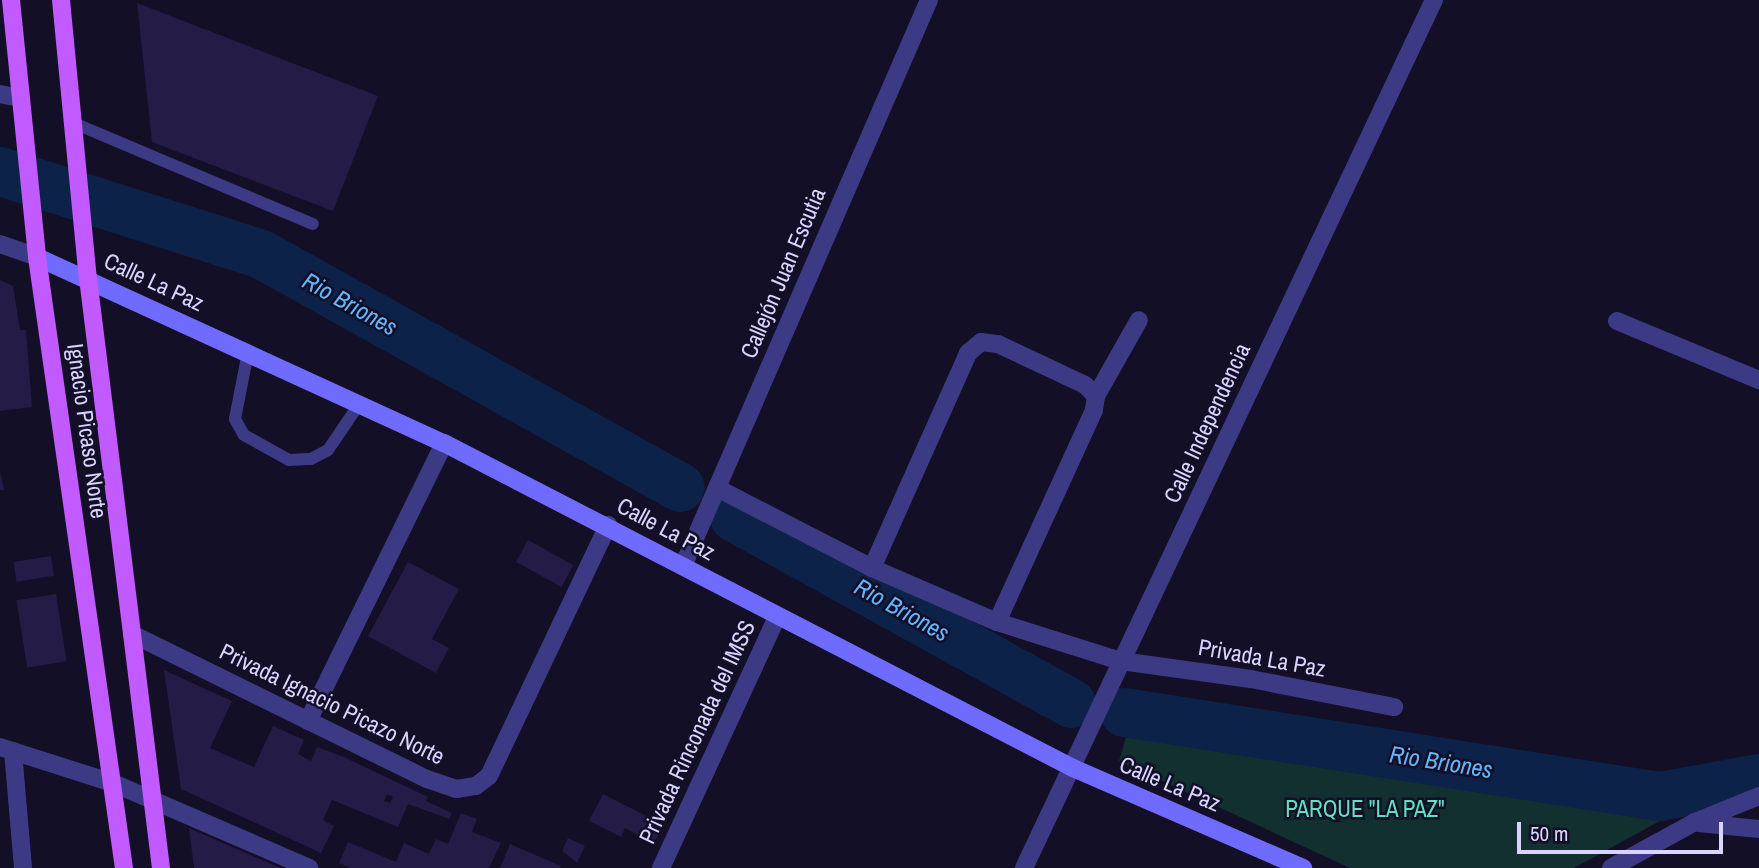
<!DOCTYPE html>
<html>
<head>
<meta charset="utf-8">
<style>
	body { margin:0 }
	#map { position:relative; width:1759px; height:868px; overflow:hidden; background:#130f26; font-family:"Archivo Narrow",sans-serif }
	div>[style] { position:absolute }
	.green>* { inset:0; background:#12302f }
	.river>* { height:49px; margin:-24.5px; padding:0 24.5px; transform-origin:24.5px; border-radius:24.5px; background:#0c2248 }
	.building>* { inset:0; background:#241b47; transform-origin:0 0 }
	.service>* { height:12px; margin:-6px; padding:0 6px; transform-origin:6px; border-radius:6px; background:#3d3a85 }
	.minor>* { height:18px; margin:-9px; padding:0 9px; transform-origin:9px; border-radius:9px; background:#3d3a85 }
	.secondary>* { height:18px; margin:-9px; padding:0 9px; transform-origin:9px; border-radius:9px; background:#6f6bff }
	.primary>* { height:18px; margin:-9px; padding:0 9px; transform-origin:9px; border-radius:9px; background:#c25bff }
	span { translate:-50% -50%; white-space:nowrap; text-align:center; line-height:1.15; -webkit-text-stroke:5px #130f26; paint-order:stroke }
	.street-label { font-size:23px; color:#d9d4ff }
	.park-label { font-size:23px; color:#5fe0c0 }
	.water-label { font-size:24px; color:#62b6ff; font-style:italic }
	.scale { position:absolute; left:1517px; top:822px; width:206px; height:32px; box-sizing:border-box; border:4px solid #d9d4ff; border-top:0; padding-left:9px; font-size:21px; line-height:24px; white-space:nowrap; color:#d9d4ff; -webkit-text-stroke:5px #130f26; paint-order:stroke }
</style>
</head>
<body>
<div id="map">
	<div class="green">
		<i style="clip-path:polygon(1133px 713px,1659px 796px,1689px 805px,1574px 868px,1350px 868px,1119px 761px)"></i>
	</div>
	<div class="river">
		<i style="left:0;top:171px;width:274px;rotate:17.6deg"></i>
		<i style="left:261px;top:254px;width:479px;rotate:29.1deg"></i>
		<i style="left:734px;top:517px;width:385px;rotate:28.9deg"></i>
		<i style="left:1124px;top:712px;width:542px;rotate:8.92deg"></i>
		<i style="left:1659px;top:796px;width:102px;rotate:-10.2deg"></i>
	</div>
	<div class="building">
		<i style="clip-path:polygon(137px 3px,378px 96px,333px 211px,152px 142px)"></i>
		<i style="clip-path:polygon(0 280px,13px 286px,20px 330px,26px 330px,32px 407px,0 411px)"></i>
		<i style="clip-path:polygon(0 471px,4px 490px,0 490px)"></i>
		<i style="left:528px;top:540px;width:52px;height:25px;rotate:29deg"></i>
		<i style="left:51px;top:556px;width:20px;height:38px;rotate:81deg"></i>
		<i style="clip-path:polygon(408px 562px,459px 589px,432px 639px,449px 648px,436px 673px,368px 636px)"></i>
		<i style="left:56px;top:594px;width:68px;height:40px;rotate:81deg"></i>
		<i style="clip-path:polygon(evenodd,164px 670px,232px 701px,210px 748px,254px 767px,273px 726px,304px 740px,298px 754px,311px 761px,317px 747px,344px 757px,428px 797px,426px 801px,452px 813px,449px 819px,408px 804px,398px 827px,332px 800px,323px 820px,334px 826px,321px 853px,181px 789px,164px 670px,387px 794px,393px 797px,390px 803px,384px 801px,387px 794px)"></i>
		<i style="clip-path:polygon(603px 794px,664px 825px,654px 843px,625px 828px,621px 837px,589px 821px)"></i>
		<i style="clip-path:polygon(461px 813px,477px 819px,472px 832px,501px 843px,489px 868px,350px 868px,339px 863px,348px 842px,396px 862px,404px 843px,429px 854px,436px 839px,448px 844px)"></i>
		<i style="clip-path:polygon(189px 828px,280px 868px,194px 868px)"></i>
		<i style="clip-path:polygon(568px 838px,585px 846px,577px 863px,562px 851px)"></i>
		<i style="clip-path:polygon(510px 844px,561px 866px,560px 868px,500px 868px)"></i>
	</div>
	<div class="service">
		<i style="left:76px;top:124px;width:257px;rotate:22.9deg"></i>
		<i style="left:248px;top:352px;width:68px;rotate:101deg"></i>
		<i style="left:235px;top:419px;width:18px;rotate:61deg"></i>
		<i style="left:244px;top:435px;width:51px;rotate:29.1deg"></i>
		<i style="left:289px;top:460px;width:22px;rotate:-3deg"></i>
		<i style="left:311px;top:459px;width:19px;rotate:-28deg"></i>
		<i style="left:328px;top:450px;width:57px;rotate:-55.8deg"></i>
	</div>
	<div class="minor">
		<i style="left:0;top:94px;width:20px;rotate:11deg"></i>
		<i style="left:0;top:244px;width:39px;rotate:19deg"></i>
		<i style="left:1617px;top:321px;width:154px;rotate:22.6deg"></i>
		<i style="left:717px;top:488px;width:174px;rotate:27.3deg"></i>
		<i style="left:872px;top:568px;width:136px;rotate:23.4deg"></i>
		<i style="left:997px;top:622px;width:130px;rotate:17.5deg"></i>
		<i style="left:1121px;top:661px;width:131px;rotate:7.9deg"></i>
		<i style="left:1251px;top:679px;width:146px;rotate:11.1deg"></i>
		<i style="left:683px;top:566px;width:617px;rotate:-66.51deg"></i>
		<i style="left:872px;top:568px;width:235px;rotate:-65.9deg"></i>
		<i style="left:968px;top:353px;width:17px;rotate:-40deg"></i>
		<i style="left:981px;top:342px;width:17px;rotate:7deg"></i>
		<i style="left:998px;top:344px;width:96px;rotate:25.2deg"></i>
		<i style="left:1085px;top:385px;width:16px;rotate:45deg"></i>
		<i style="left:997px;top:622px;width:233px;rotate:-65.4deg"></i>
		<i style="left:1094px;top:410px;width:14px;rotate:-82deg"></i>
		<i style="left:1096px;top:396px;width:87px;rotate:-60.5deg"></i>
		<i style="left:132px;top:634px;width:329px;rotate:26.2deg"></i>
		<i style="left:427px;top:779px;width:31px;rotate:19deg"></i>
		<i style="left:456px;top:789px;width:20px;rotate:-9deg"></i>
		<i style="left:476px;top:786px;width:16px;rotate:-38deg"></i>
		<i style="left:489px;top:776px;width:278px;rotate:-64.6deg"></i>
		<i style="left:308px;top:721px;width:309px;rotate:-63.9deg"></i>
		<i style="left:0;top:747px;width:119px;rotate:17.7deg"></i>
		<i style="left:113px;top:783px;width:214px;rotate:23.4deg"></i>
		<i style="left:13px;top:751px;width:117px;rotate:85.1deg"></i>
		<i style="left:1699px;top:823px;width:60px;rotate:5.7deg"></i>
		<i style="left:661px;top:868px;width:277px;rotate:-65.2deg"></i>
		<i style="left:1024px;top:868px;width:960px;rotate:-64.72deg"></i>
		<i style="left:1611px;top:868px;width:96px;rotate:-28.7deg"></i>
		<i style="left:1695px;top:822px;width:69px;rotate:-22.1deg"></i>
	</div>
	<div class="secondary">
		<i style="left:37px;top:257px;width:447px;rotate:24.6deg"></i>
		<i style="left:444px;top:443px;width:708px;rotate:27.33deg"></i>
		<i style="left:1073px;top:768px;width:251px;rotate:23.5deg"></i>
	</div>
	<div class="primary">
		<i style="left:11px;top:0;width:258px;rotate:84.2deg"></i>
		<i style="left:37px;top:257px;width:617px;rotate:81.9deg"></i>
		<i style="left:61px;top:0;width:279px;rotate:84.5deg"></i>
		<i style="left:88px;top:278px;width:594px;rotate:82.95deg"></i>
	</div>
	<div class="street-label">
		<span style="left:783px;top:273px;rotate:-67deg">Callejón Juan Escutia</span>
		<span style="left:154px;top:282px;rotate:25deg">Calle La Paz</span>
		<span style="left:1207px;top:423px;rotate:-65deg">Calle Independencia</span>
		<span style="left:87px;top:431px;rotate:82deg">Ignacio Picaso Norte</span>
		<span style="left:666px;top:529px;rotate:28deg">Calle La Paz</span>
		<span style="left:1262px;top:658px;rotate:10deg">Privada La Paz</span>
		<span style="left:332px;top:704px;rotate:26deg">Privada Ignacio Picazo Norte</span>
		<span style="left:697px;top:732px;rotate:-65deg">Privada Rinconada del IMSS</span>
		<span style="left:1170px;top:784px;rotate:23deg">Calle La Paz</span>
	</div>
	<div class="park-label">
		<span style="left:1365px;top:809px">PARQUE "LA PAZ"</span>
	</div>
	<div class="water-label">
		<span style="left:350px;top:304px;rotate:29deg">Rio Briones</span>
		<span style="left:902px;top:610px;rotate:29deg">Rio Briones</span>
		<span style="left:1441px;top:762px;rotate:9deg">Rio Briones</span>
	</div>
	<div class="scale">50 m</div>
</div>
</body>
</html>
